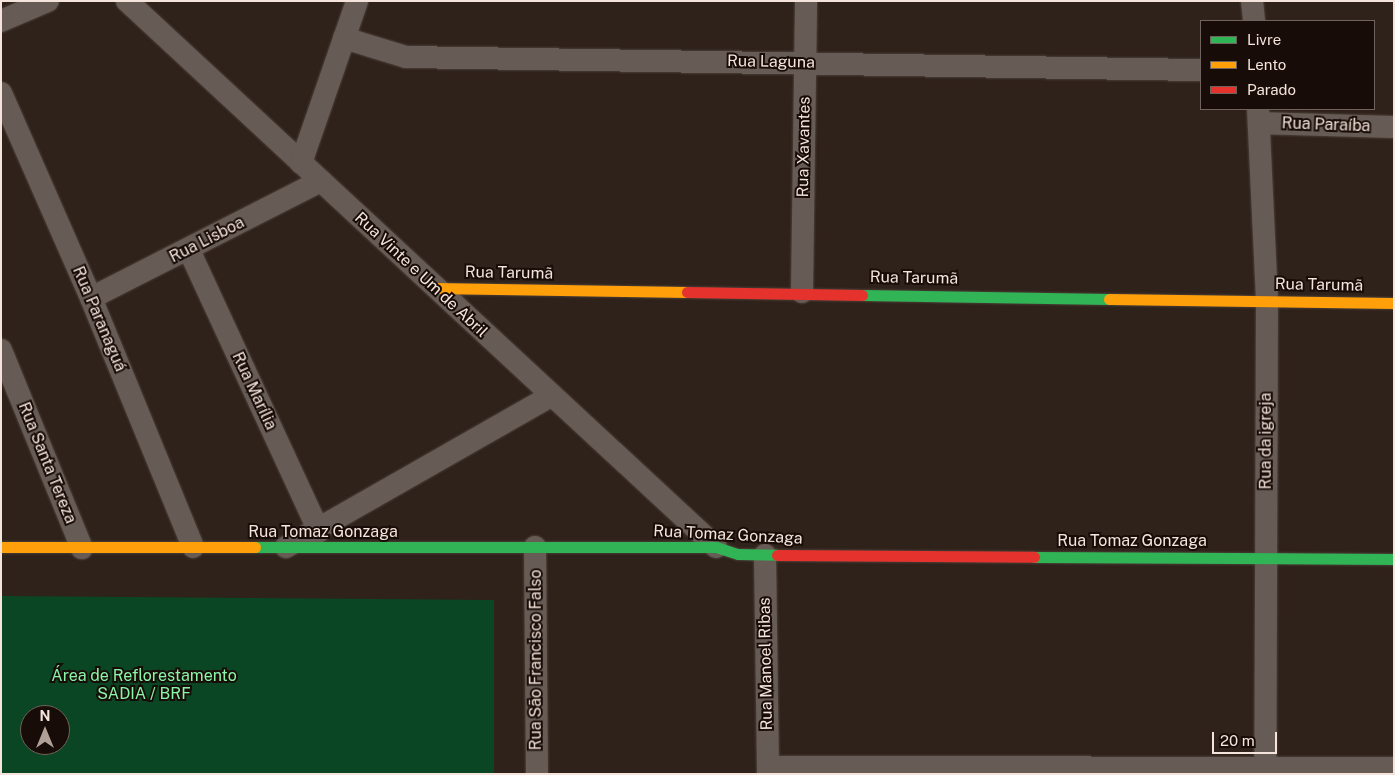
<!DOCTYPE html>
<html>
<head>
<meta charset="utf-8">
<style>
	body { margin:0 }
	#map { position:relative; width:1395px; height:775px; overflow:hidden; background:#2f221a; font-family:"Public Sans",sans-serif }
	div>[style] { position:absolute }
	.green>* { inset:0; background:#0a4623 }
	.roads { filter:drop-shadow(0 0 1px #4b3f39) drop-shadow(0 0 1px #4b3f39) }
	.street>* { height:22px; margin:-11px; padding:0 11px; transform-origin:11px; border-radius:11px; background:#665b55 }
	.fast>* { height:11px; margin:-5.5px; padding:0 5.5px; transform-origin:5.5px; border-radius:5.5px; background:#30b455 }
	.slow>* { height:11px; margin:-5.5px; padding:0 5.5px; transform-origin:5.5px; border-radius:5.5px; background:#ff9f0a }
	.jam>* { height:11px; margin:-5.5px; padding:0 5.5px; transform-origin:5.5px; border-radius:5.5px; background:#e5322d }
	span { translate:-50% -50%; white-space:nowrap; text-align:center; line-height:1.15; -webkit-text-stroke:4px #170c07; paint-order:stroke }
	.street-label { font-size:16px; color:#f5e4db }
	.park-label { font-size:16px; color:#89f5a9 }
	.frame { position:absolute; inset:0; border:2px solid #f5e4db; pointer-events:none }
	.legend { position:absolute; left:1200px; top:20px; width:175px; height:90px; box-sizing:border-box; background:#170c07; border:1px solid #70625c; margin:0; padding:6px 9px; list-style:none; font-size:15px; color:#f5e4db }
	.legend li { display:flex; align-items:center; gap:10px; height:25px }
	.legend b { width:25px; border:1px solid #70625c }
	.north { position:absolute; left:20px; top:705px; width:50px; height:50px; box-sizing:border-box; background:#170c07; border:1px solid #70625c; border-radius:50%; rotate:0deg; font-size:14px; font-weight:700; line-height:20px; text-align:center; color:#f5e4db }
	.north::after { content:''; display:block; margin:auto; width:18px; height:22px; background:#b0a097; clip-path:polygon(50% 0,100% 100%,50% 72%,0 100%) }
	.scale { position:absolute; left:1212px; top:732px; width:65px; height:22px; box-sizing:border-box; border:2px solid #f5e4db; border-top:0; padding-left:6px; font-size:15px; line-height:18px; white-space:nowrap; color:#f5e4db; -webkit-text-stroke:4px #170c07; paint-order:stroke }
</style>
</head>
<body>
<div id="map">
	<div class="green">
		<i style="clip-path:polygon(evenodd,1px 596px,494px 600px,494px 774px,1px 774px,1px 596px,30px 715px,60px 715px,60px 745px,30px 745px,30px 715px)"></i>
	</div>
	<div class="roads">
		<div class="street">
			<i style="left:127px;top:1px;width:803px;rotate:42.83deg"></i>
			<i style="left:1252px;top:1px;width:20px;rotate:84deg"></i>
			<i style="left:1px;top:21px;width:51px;rotate:-23.1deg"></i>
			<i style="left:344px;top:38px;width:65px;rotate:17deg"></i>
			<i style="left:406px;top:57px;width:795px;rotate:0.94deg"></i>
			<i style="left:1px;top:93px;width:224px;rotate:66.3deg"></i>
			<i style="left:91px;top:298px;width:269px;rotate:67.7deg"></i>
			<i style="left:1258px;top:109px;width:192px;rotate:87.3deg"></i>
			<i style="left:1267px;top:301px;width:473px;rotate:90.2deg"></i>
			<i style="left:1259px;top:123px;width:135px;rotate:1.7deg"></i>
			<i style="left:301px;top:163px;width:171px;rotate:-70.9deg"></i>
			<i style="left:189px;top:250px;width:310px;rotate:65.2deg"></i>
			<i style="left:802px;top:292px;width:291px;rotate:-89.2deg"></i>
			<i style="left:91px;top:298px;width:258px;rotate:-27deg"></i>
			<i style="left:1px;top:350px;width:214px;rotate:67.8deg"></i>
			<i style="left:286px;top:547px;width:306px;rotate:-29.7deg"></i>
			<i style="left:535px;top:547px;width:227px;rotate:89.5deg"></i>
			<i style="left:765px;top:555px;width:219px;rotate:89.2deg"></i>
			<i style="left:768px;top:767px;width:626px;rotate:0.09deg"></i>
		</div>
		<div class="fast">
			<i style="left:862px;top:295px;width:247px;rotate:0.9deg"></i>
			<i style="left:255px;top:547px;width:461px"></i>
			<i style="left:716px;top:547px;width:23px;rotate:18deg"></i>
			<i style="left:738px;top:554px;width:39px;rotate:1deg"></i>
			<i style="left:1034px;top:557px;width:360px;rotate:0.3deg"></i>
		</div>
		<div class="slow">
			<i style="left:434px;top:288px;width:253px;rotate:0.9deg"></i>
			<i style="left:1109px;top:299px;width:285px;rotate:0.8deg"></i>
			<i style="left:1px;top:547px;width:254px"></i>
		</div>
		<div class="jam">
			<i style="left:687px;top:292px;width:175px;rotate:1deg"></i>
			<i style="left:777px;top:555px;width:257px;rotate:0.4deg"></i>
		</div>
	</div>
	<div class="street-label">
		<span style="left:771px;top:62px;rotate:1deg">Rua Laguna</span>
		<span style="left:1326px;top:125px;rotate:2deg">Rua Paraíba</span>
		<span style="left:804px;top:147px;rotate:-89deg">Rua Xavantes</span>
		<span style="left:207px;top:240px;rotate:-27deg">Rua Lisboa</span>
		<span style="left:509px;top:273px;rotate:1deg">Rua Tarumã</span>
		<span style="left:421px;top:275px;rotate:43deg">Rua Vinte e Um de Abril</span>
		<span style="left:914px;top:278px;rotate:1deg">Rua Tarumã</span>
		<span style="left:1319px;top:285px;rotate:1deg">Rua Tarumã</span>
		<span style="left:99px;top:319px;rotate:67deg">Rua Paranaguá</span>
		<span style="left:254px;top:391px;rotate:65deg">Rua Marília</span>
		<span style="left:1266px;top:441px;rotate:-90deg">Rua da igreja</span>
		<span style="left:47px;top:463px;rotate:68deg">Rua Santa Tereza</span>
		<span style="left:323px;top:532px">Rua Tomaz Gonzaga</span>
		<span style="left:728px;top:535px;rotate:3deg">Rua Tomaz Gonzaga</span>
		<span style="left:1132px;top:541px">Rua Tomaz Gonzaga</span>
		<span style="left:536px;top:660px;rotate:-90deg">Rua São Francisco Falso</span>
		<span style="left:766px;top:664px;rotate:-91deg">Rua Manoel Ribas</span>
	</div>
	<div class="park-label">
		<span style="left:144px;top:685px">Área de Reflorestamento<br>SADIA / BRF</span>
	</div>
	<div class="frame"></div>
	<ul class="legend">
	<li><b style="height:6px;background:#30b455"></b>Livre</li>
	<li><b style="height:6px;background:#ff9f0a"></b>Lento</li>
	<li><b style="height:6px;background:#e5322d"></b>Parado</li>
	</ul>
	<div class="north">N</div>
	<div class="scale">20 m</div>
</div>
</body>
</html>
